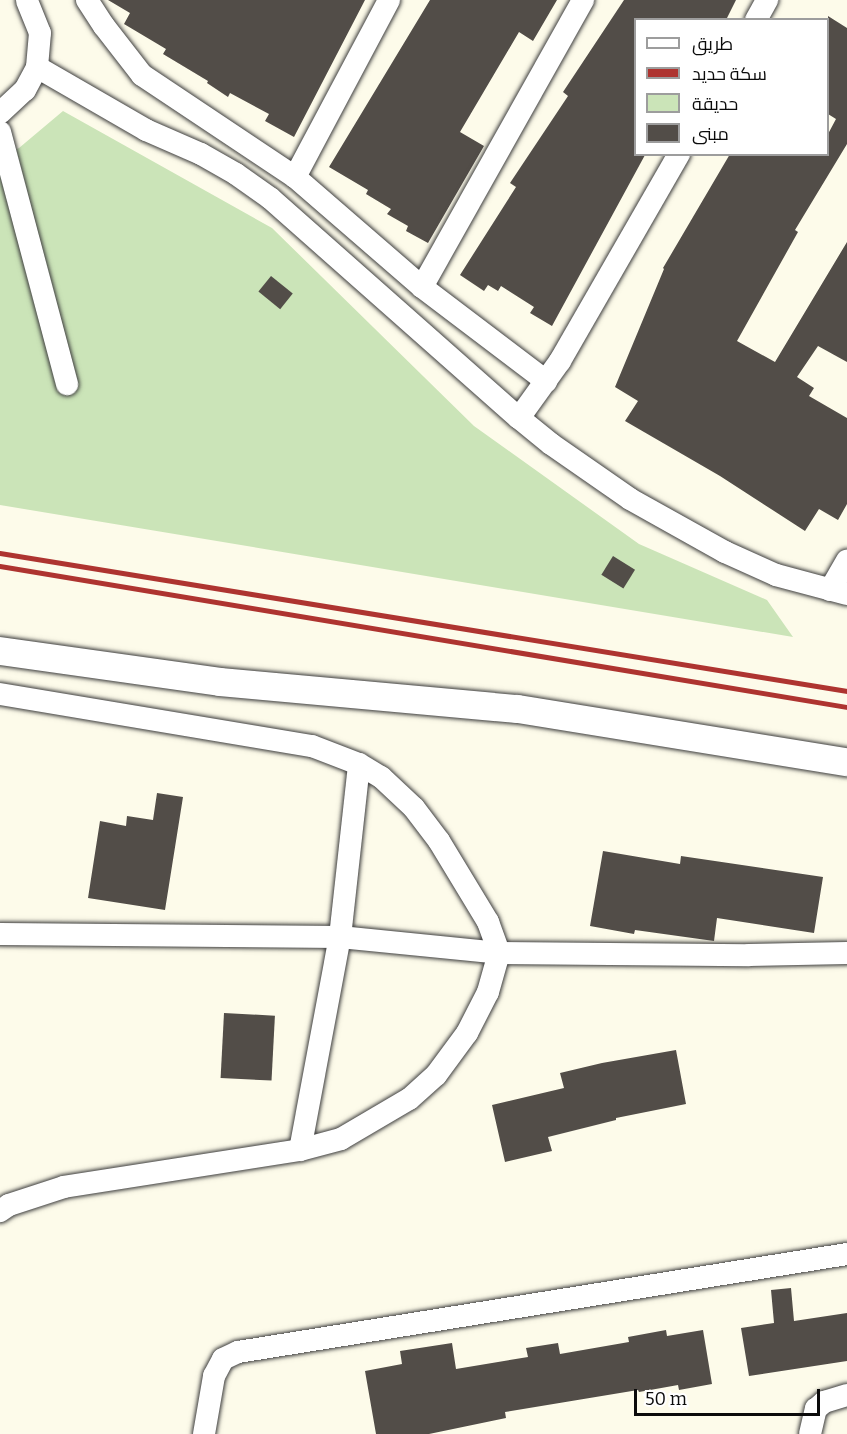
<!DOCTYPE html>
<html>
<head>
<meta charset="utf-8">
<style>
	body { margin:0 }
	#map { position:relative; width:847px; height:1434px; overflow:hidden; background:#fdfbea; font-family:Bitter,Cairo,serif }
	div>[style] { position:absolute }
	.green>* { inset:0; background:#cbe4b8 }
	.building>* { inset:0; background:#524d48; transform-origin:0 0 }
	.roads { filter:drop-shadow(0 0 2px #3e3e3e) drop-shadow(0 0 2px #3e3e3e) }
	.minor>* { height:22px; margin:-11px; padding:0 11px; transform-origin:11px; border-radius:11px; background:#fff }
	.tertiary>* { height:28px; margin:-14px; padding:0 14px; transform-origin:14px; border-radius:14px; background:#fff }
	.rail>* { height:4.5px; margin:-2.25px; padding:0 2.25px; transform-origin:2.25px; border-radius:2.25px; background:#ae3430 }
	span { translate:-50% -50%; white-space:nowrap; text-align:center; line-height:1.15; -webkit-text-stroke:6px #fff; paint-order:stroke }
	.legend { position:absolute; left:634px; top:18px; width:195px; height:138px; box-sizing:border-box; background:#fff; border:2px solid #9d9d9d; margin:0; padding:8px 10px; list-style:none; font-size:18px; color:#0b0b0b }
	.legend li { display:flex; align-items:center; gap:12px; height:30px }
	.legend b { width:30px; border:2px solid #9d9d9d }
	.scale { position:absolute; left:634px; top:1389px; width:186px; height:27px; box-sizing:border-box; border:3px solid #0b0b0b; border-top:0; padding-left:8px; font-size:18px; line-height:21px; white-space:nowrap; color:#0b0b0b; -webkit-text-stroke:4px #fff; paint-order:stroke }
</style>
</head>
<body>
<div id="map">
	<div class="green">
		<i style="clip-path:polygon(63px 111px,272px 228px,474px 426px,639px 544px,767px 600px,793px 637px,0 505px,0 157px,19px 148px)"></i>
	</div>
	<div class="building">
		<i style="clip-path:polygon(108px 0,365px 0,294px 137px,265px 121px,269px 114px,230px 93px,228px 97px,207px 83px,208px 81px,163px 54px,166px 49px,124px 24px,130px 13px)"></i>
		<i style="clip-path:polygon(430px 0,557px 0,533px 41px,519px 32px,460px 132px,484px 146px,428px 243px,406px 231px,408px 226px,387px 214px,391px 209px,366px 194px,368px 190px,329px 167px)"></i>
		<i style="clip-path:polygon(624px 0,736px 0,726px 20px,636px 20px,636px 154px,645px 155px,552px 326px,530px 313px,534px 307px,501px 286px,498px 291px,488px 285px,484px 291px,460px 275px,516px 187px,510px 183px,568px 96px,563px 92px)"></i>
		<i style="clip-path:polygon(828px 16px,847px 28px,847px 144px,795px 230px,798px 232px,737px 341px,775px 362px,847px 242px,847px 362px,818px 346px,797px 377px,814px 388px,809px 396px,847px 418px,847px 504px,838px 520px,819px 509px,805px 531px,720px 476px,625px 421px,638px 401px,615px 387px,664px 269px,663px 268px,730px 154px,828px 154px,828px 134px,836px 119px,828px 114px)"></i>
		<i style="left:271px;top:276px;width:28px;height:20px;rotate:39deg"></i>
		<i style="left:613px;top:556px;width:26px;height:22px;rotate:32deg"></i>
		<i style="clip-path:polygon(157px 793px,183px 797px,165px 910px,88px 898px,100px 821px,126px 826px,127px 816px,153px 820px)"></i>
		<i style="clip-path:polygon(603px 851px,680px 864px,681px 856px,823px 877px,814px 933px,717px 918px,714px 941px,635px 930px,634px 934px,590px 926px)"></i>
		<i style="left:224px;top:1013px;width:51px;height:65px;rotate:3deg"></i>
		<i style="clip-path:polygon(676px 1050px,686px 1104px,616px 1118px,616px 1120px,548px 1137px,552px 1151px,505px 1162px,492px 1105px,564px 1088px,560px 1073px,602px 1063px)"></i>
		<i style="clip-path:polygon(791px 1288px,794px 1321px,847px 1313px,847px 1361px,749px 1376px,741px 1328px,774px 1323px,771px 1290px)"></i>
		<i style="clip-path:polygon(666px 1330px,667px 1336px,703px 1330px,712px 1384px,679px 1390px,678px 1385px,639px 1392px,638px 1390px,505px 1412px,506px 1418px,429px 1434px,376px 1434px,365px 1371px,402px 1364px,400px 1351px,452px 1343px,456px 1369px,528px 1357px,526px 1348px,558px 1343px,560px 1354px,629px 1342px,628px 1337px)"></i>
	</div>
	<div class="roads">
		<div class="minor">
			<i style="left:87px;top:0;width:31px;rotate:57deg"></i>
			<i style="left:104px;top:26px;width:62px;rotate:52.2deg"></i>
			<i style="left:142px;top:75px;width:184px;rotate:33.7deg"></i>
			<i style="left:295px;top:177px;width:168px;rotate:40.9deg"></i>
			<i style="left:422px;top:287px;width:156px;rotate:37.2deg"></i>
			<i style="left:756px;top:20px;width:23px;rotate:-61deg"></i>
			<i style="left:37px;top:67px;width:126px;rotate:30deg"></i>
			<i style="left:146px;top:130px;width:60px;rotate:23.6deg"></i>
			<i style="left:201px;top:154px;width:40px;rotate:29.7deg"></i>
			<i style="left:236px;top:174px;width:42px;rotate:35.2deg"></i>
			<i style="left:270px;top:198px;width:332px;rotate:41.5deg"></i>
			<i style="left:519px;top:418px;width:41px;rotate:39.1deg"></i>
			<i style="left:551px;top:444px;width:96px;rotate:34.8deg"></i>
			<i style="left:630px;top:499px;width:109px;rotate:29.2deg"></i>
			<i style="left:725px;top:552px;width:56px;rotate:24.3deg"></i>
			<i style="left:776px;top:575px;width:73px;rotate:15deg"></i>
			<i style="left:0;top:113px;width:34px;rotate:-43deg"></i>
			<i style="left:25px;top:90px;width:26px;rotate:-62deg"></i>
			<i style="left:37px;top:67px;width:34px;rotate:-85deg"></i>
			<i style="left:40px;top:33px;width:35px;rotate:-112deg"></i>
			<i style="left:0;top:132px;width:261px;rotate:75.1deg"></i>
			<i style="left:295px;top:177px;width:200px;rotate:-62deg"></i>
			<i style="left:422px;top:287px;width:329px;rotate:-60.7deg"></i>
			<i style="left:519px;top:418px;width:70px;rotate:-54.3deg"></i>
			<i style="left:560px;top:361px;width:239px;rotate:-60.1deg"></i>
			<i style="left:830px;top:590px;width:34px;rotate:-60deg"></i>
			<i style="left:0;top:694px;width:316px;rotate:9.5deg"></i>
			<i style="left:312px;top:746px;width:50px;rotate:21deg"></i>
			<i style="left:359px;top:764px;width:26px;rotate:31deg"></i>
			<i style="left:381px;top:777px;width:45px;rotate:43.2deg"></i>
			<i style="left:414px;top:808px;width:41px;rotate:52.9deg"></i>
			<i style="left:439px;top:841px;width:95px;rotate:58.8deg"></i>
			<i style="left:488px;top:922px;width:33px;rotate:70deg"></i>
			<i style="left:499px;top:953px;width:41px;rotate:105.8deg"></i>
			<i style="left:488px;top:992px;width:46px;rotate:117.1deg"></i>
			<i style="left:467px;top:1033px;width:52px;rotate:126.4deg"></i>
			<i style="left:436px;top:1075px;width:36px;rotate:138deg"></i>
			<i style="left:409px;top:1099px;width:79px;rotate:149.5deg"></i>
			<i style="left:341px;top:1139px;width:42px;rotate:165deg"></i>
			<i style="left:300px;top:1150px;width:239px;rotate:171.1deg"></i>
			<i style="left:64px;top:1187px;width:58px;rotate:161.9deg"></i>
			<i style="left:9px;top:1205px;width:11px;rotate:146deg"></i>
			<i style="left:0;top:934px;width:340px;rotate:0.5deg"></i>
			<i style="left:340px;top:937px;width:160px;rotate:5.7deg"></i>
			<i style="left:499px;top:953px;width:250px;rotate:0.5deg"></i>
			<i style="left:749px;top:955px;width:98px;rotate:-1.2deg"></i>
			<i style="left:300px;top:1150px;width:217px;rotate:-79.4deg"></i>
			<i style="left:340px;top:937px;width:174px;rotate:-83.7deg"></i>
			<i style="left:204px;top:1434px;width:59px;rotate:-80.2deg"></i>
			<i style="left:214px;top:1376px;width:19px;rotate:-62deg"></i>
			<i style="left:223px;top:1359px;width:17px;rotate:-25deg"></i>
			<i style="left:238px;top:1352px;width:617px;rotate:-9.14deg"></i>
			<i style="left:810px;top:1434px;width:26px;rotate:-77deg"></i>
			<i style="left:816px;top:1409px;width:11px;rotate:-41deg"></i>
			<i style="left:824px;top:1402px;width:24px;rotate:-17deg"></i>
		</div>
		<div class="tertiary">
			<i style="left:0;top:651px;width:222px;rotate:8deg"></i>
			<i style="left:220px;top:682px;width:299px;rotate:5.2deg"></i>
			<i style="left:518px;top:709px;width:333px;rotate:9.2deg"></i>
		</div>
	</div>
	<div class="rail">
		<i style="left:0;top:553px;width:858px;rotate:9.25deg"></i>
		<i style="left:0;top:566px;width:859px;rotate:9.45deg"></i>
	</div>
	<ul class="legend">
	<li><b style="height:8px;background:#fff"></b>طريق</li>
	<li><b style="height:8px;background:#ae3430"></b>سكة حديد</li>
	<li><b style="height:16px;background:#cbe4b8"></b>حديقة</li>
	<li><b style="height:16px;background:#524d48"></b>مبنى</li>
	</ul>
	<div class="scale">50 m</div>
</div>
</body>
</html>
